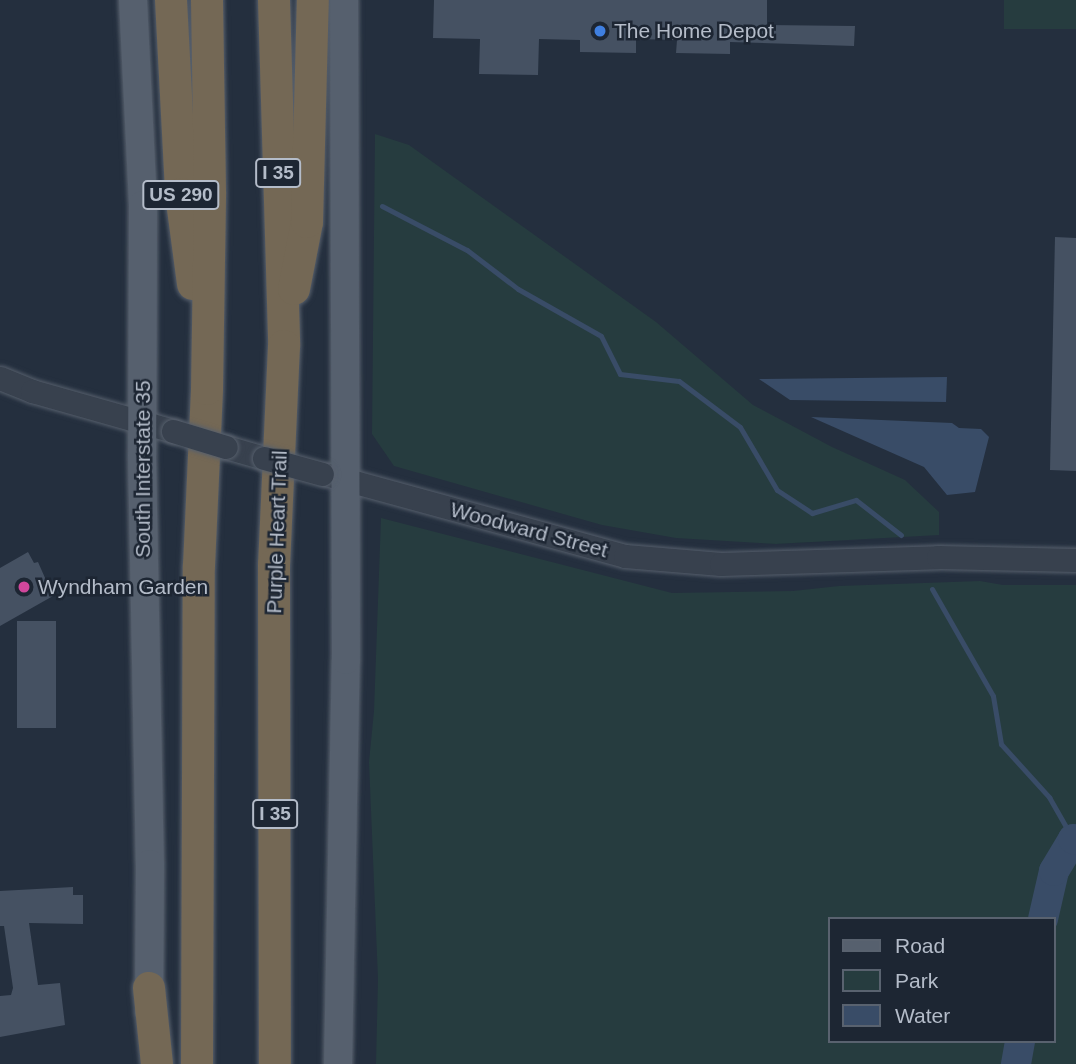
<!DOCTYPE html>
<html>
<head>
<meta charset="utf-8">
<style>
	body { margin:0 }
	#map { position:relative; width:1076px; height:1064px; overflow:hidden; background:#242f3e; font-family:Arial,sans-serif }
	div>[style] { position:absolute }
	.green>* { inset:0; background:#263c3f; transform-origin:0 0 }
	.water>* { inset:0; background:#394c67 }
	.stream>* { height:5px; margin:-2.5px; padding:0 2.5px; transform-origin:2.5px; border-radius:2.5px; background:#394c67 }
	.river>* { height:30px; margin:-15px; padding:0 15px; transform-origin:15px; border-radius:15px; background:#394c67 }
	.building>* { inset:0; background:#455162; transform-origin:0 0 }
	.roads { filter:drop-shadow(0 0 2px #565f6c) drop-shadow(0 0 2px #565f6c) }
	.minor>* { height:23px; margin:-11.5px; padding:0 11.5px; transform-origin:11.5px; border-radius:11.5px; background:#38414e }
	.major>* { height:28px; margin:-14px; padding:0 14px; transform-origin:14px; border-radius:14px; background:#56606e }
	.highway>* { height:32px; margin:-16px; padding:0 16px; transform-origin:16px; border-radius:16px; background:#746855 }
	.bridges { filter:drop-shadow(0 0 2px #565f6c) drop-shadow(0 0 2px #565f6c) }
	.minor-bridge>* { height:23px; margin:-11.5px; padding:0 11.5px; transform-origin:11.5px; border-radius:11.5px; background:#38414e }
	.dots>* { width:19px; height:19px; translate:-50% -50%; box-sizing:border-box; border:4px solid #1d2633; border-radius:50% }
	span { translate:-50% -50%; white-space:nowrap; text-align:center; line-height:1.15; -webkit-text-stroke:5px #1d2633; paint-order:stroke }
	.shield-label span { padding:2px 5px; background:#1d2633; border:2px solid; border-radius:5px; -webkit-text-stroke-width:0 }
	.shield-label { font-size:19px; color:#b4bcc9; font-weight:700 }
	.poi-label { font-size:21px; color:#b4bcc9 }
	.left { translate:0 -50%; text-align:left }
	.street-label { font-size:21px; color:#b4bcc9 }
	.legend { position:absolute; left:828px; top:917px; width:228px; height:126px; box-sizing:border-box; background:#1d2633; border:2px solid #59626f; margin:0; padding:9px 12px; list-style:none; font-size:21px; color:#b4bcc9 }
	.legend li { display:flex; align-items:center; gap:14px; height:35px }
	.legend b { width:35px; border:2px solid #59626f }
</style>
</head>
<body>
<div id="map">
	<div class="green">
		<i style="left:1004px;top:0;width:72px;height:29px"></i>
		<i style="clip-path:polygon(375px 134px,409px 145px,656px 322px,753px 405px,832px 447px,905px 480px,939px 512px,939px 535px,776px 544px,676px 538px,602px 525px,394px 466px,372px 434px)"></i>
		<i style="clip-path:polygon(evenodd,381px 518px,672px 593px,793px 591px,839px 586px,980px 581px,1003px 585px,1076px 585px,1076px 1064px,376px 1064px,378px 979px,369px 762px,374px 711px,381px 518px,829px 919px,1053px 919px,1053px 1041px,829px 1041px,829px 919px)"></i>
	</div>
	<div class="water">
		<i style="clip-path:polygon(947px 377px,946px 402px,790px 400px,759px 379px)"></i>
		<i style="clip-path:polygon(811px 417px,952px 423px,959px 428px,981px 429px,989px 437px,975px 492px,947px 495px,924px 467px)"></i>
	</div>
	<div class="stream">
		<i style="left:382px;top:206px;width:96px;rotate:27.4deg"></i>
		<i style="left:467px;top:250px;width:64px;rotate:37.4deg"></i>
		<i style="left:518px;top:289px;width:95px;rotate:29.5deg"></i>
		<i style="left:601px;top:336px;width:42px;rotate:63.4deg"></i>
		<i style="left:620px;top:374px;width:59px;rotate:6.8deg"></i>
		<i style="left:679px;top:381px;width:76px;rotate:37deg"></i>
		<i style="left:740px;top:427px;width:73px;rotate:59.6deg"></i>
		<i style="left:777px;top:490px;width:42px;rotate:33.3deg"></i>
		<i style="left:812px;top:513px;width:46px;rotate:-16.5deg"></i>
		<i style="left:856px;top:500px;width:57px;rotate:37.9deg"></i>
		<i style="left:932px;top:589px;width:123px;rotate:60.3deg"></i>
		<i style="left:993px;top:696px;width:49px;rotate:80.5deg"></i>
		<i style="left:1001px;top:744px;width:72px;rotate:47.8deg"></i>
		<i style="left:1049px;top:797px;width:48px;rotate:60.3deg"></i>
	</div>
	<div class="river">
		<i style="left:1043px;top:919px;width:49px;rotate:-77.1deg"></i>
		<i style="left:1054px;top:871px;width:37px;rotate:-59deg"></i>
		<i style="left:1073px;top:839px;width:3px;rotate:18deg"></i>
		<i style="left:1016px;top:1064px;width:23px;rotate:-80deg"></i>
	</div>
	<div class="building">
		<i style="clip-path:polygon(434px 0,767px 0,767px 25px,855px 26px,854px 46px,730px 42px,730px 54px,676px 53px,677px 40px,636px 39px,636px 53px,580px 52px,580px 40px,539px 39px,538px 75px,479px 74px,480px 39px,433px 38px)"></i>
		<i style="clip-path:polygon(1055px 237px,1076px 238px,1076px 471px,1050px 470px)"></i>
		<i style="clip-path:polygon(28px 552px,34px 563px,38px 562px,53px 596px,0 626px,0 568px)"></i>
		<i style="left:17px;top:621px;width:39px;height:107px"></i>
		<i style="clip-path:polygon(73px 887px,73px 895px,83px 895px,83px 924px,29px 923px,38px 985px,60px 983px,65px 1025px,0 1037px,0 996px,11px 995px,13px 988px,4px 926px,0 926px,0 891px)"></i>
	</div>
	<div class="roads">
		<div class="minor">
			<i style="left:0;top:378px;width:35px;rotate:22deg"></i>
			<i style="left:32px;top:391px;width:147px;rotate:15.8deg"></i>
			<i style="left:226px;top:447px;width:40px;rotate:16deg"></i>
			<i style="left:329px;top:475px;width:307px;rotate:15.3deg"></i>
			<i style="left:625px;top:556px;width:96px;rotate:4.8deg"></i>
			<i style="left:721px;top:564px;width:217px;rotate:-1.8deg"></i>
			<i style="left:938px;top:557px;width:138px;rotate:1.2deg"></i>
		</div>
		<div class="major">
			<i style="left:133px;top:0;width:205px;rotate:87.2deg"></i>
			<i style="left:143px;top:205px;width:250px;rotate:90.2deg"></i>
			<i style="left:142px;top:455px;width:409px;rotate:88.9deg"></i>
			<i style="left:150px;top:864px;width:148px;rotate:90.4deg"></i>
			<i style="left:338px;top:1064px;width:404px;rotate:-88.9deg"></i>
			<i style="left:346px;top:660px;width:660px;rotate:-90.17deg"></i>
		</div>
		<div class="highway">
			<i style="left:171px;top:0;width:194px;rotate:87deg"></i>
			<i style="left:181px;top:194px;width:91px;rotate:82.4deg"></i>
			<i style="left:274px;top:0;width:346px;rotate:88.3deg"></i>
			<i style="left:284px;top:346px;width:219px;rotate:92.6deg"></i>
			<i style="left:274px;top:565px;width:499px;rotate:89.9deg"></i>
			<i style="left:294px;top:289px;width:68px;rotate:-79deg"></i>
			<i style="left:307px;top:222px;width:222px;rotate:-88.5deg"></i>
			<i style="left:149px;top:988px;width:76px;rotate:84deg"></i>
			<i style="left:197px;top:1064px;width:498px;rotate:-89.8deg"></i>
			<i style="left:199px;top:566px;width:177px;rotate:-87.4deg"></i>
			<i style="left:207px;top:389px;width:197px;rotate:-89.1deg"></i>
			<i style="left:210px;top:192px;width:192px;rotate:-90.9deg"></i>
		</div>
	</div>
	<div class="bridges">
		<div class="minor-bridge">
			<i style="left:173px;top:431px;width:55px;rotate:16.8deg"></i>
			<i style="left:264px;top:458px;width:60px;rotate:15.4deg"></i>
		</div>
	</div>
	<div class="dots">
		<i style="left:600px;top:31px;background:#3f7fe0"></i>
		<i style="left:24px;top:587px;background:#d1479c"></i>
	</div>
	<div class="shield-label">
		<span style="left:278px;top:173px">I 35</span>
		<span style="left:181px;top:195px">US 290</span>
		<span style="left:275px;top:814px">I 35</span>
	</div>
	<div class="poi-label">
		<span class="left" style="left:614px;top:31px">The Home Depot</span>
		<span class="left" style="left:38px;top:587px">Wyndham Garden</span>
	</div>
	<div class="street-label">
		<span style="left:143px;top:469px;rotate:-90deg">South Interstate 35</span>
		<span style="left:529px;top:530px;rotate:15deg">Woodward Street</span>
		<span style="left:277px;top:532px;rotate:-88deg">Purple Heart Trail</span>
	</div>
	<ul class="legend">
	<li><b style="height:9px;background:#56606e"></b>Road</li>
	<li><b style="height:19px;background:#263c3f"></b>Park</li>
	<li><b style="height:19px;background:#394c67"></b>Water</li>
	</ul>
</div>
</body>
</html>
